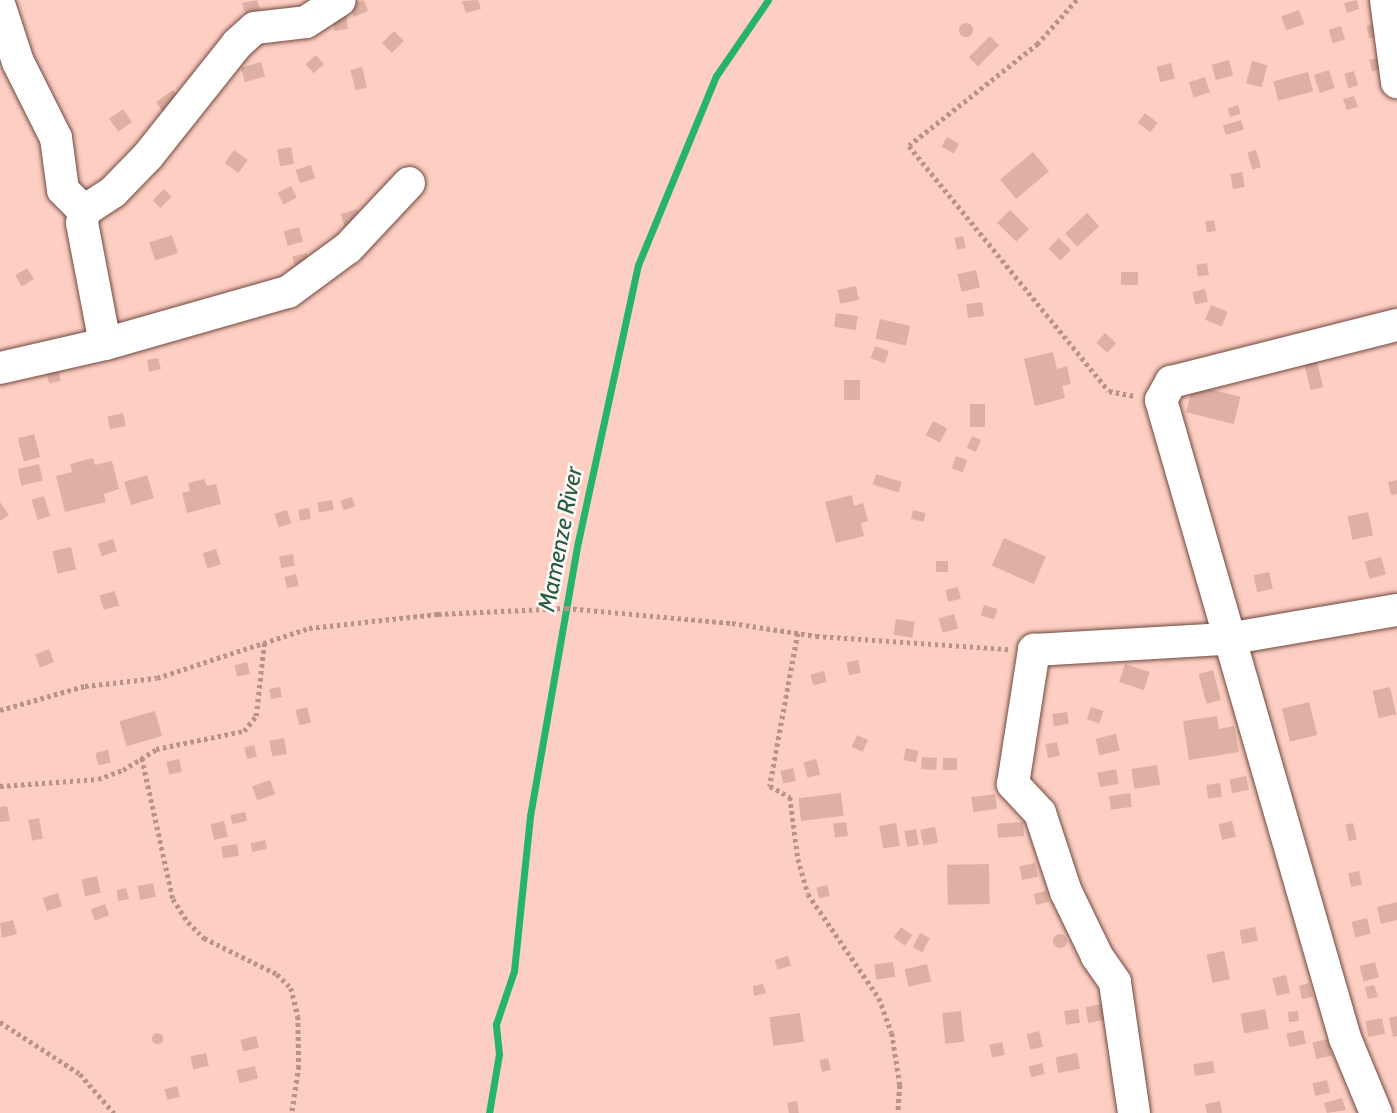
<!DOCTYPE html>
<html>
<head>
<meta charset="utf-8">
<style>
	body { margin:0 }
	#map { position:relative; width:1397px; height:1113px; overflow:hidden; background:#fdcec2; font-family:Cabin,sans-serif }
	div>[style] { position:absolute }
	.stream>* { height:7px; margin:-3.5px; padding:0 3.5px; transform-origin:3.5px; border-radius:3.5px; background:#26b46a }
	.building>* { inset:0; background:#deb0a4; transform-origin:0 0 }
	.round { border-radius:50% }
	.path>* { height:4.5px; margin-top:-2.25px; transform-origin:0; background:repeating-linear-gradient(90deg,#b7938a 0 3.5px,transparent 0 7px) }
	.roads { filter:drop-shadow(0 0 2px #70483f) drop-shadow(0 0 2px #70483f) }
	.minor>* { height:32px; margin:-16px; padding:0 16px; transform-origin:16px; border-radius:16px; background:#fff }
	span { translate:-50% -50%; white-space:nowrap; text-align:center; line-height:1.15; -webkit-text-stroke:5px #fffaf9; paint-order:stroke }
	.water-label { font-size:24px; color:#295c3d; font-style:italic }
</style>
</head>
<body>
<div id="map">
	<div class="stream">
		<i style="left:489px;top:1113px;width:60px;rotate:-80.4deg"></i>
		<i style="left:499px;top:1054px;width:30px;rotate:-96deg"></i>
		<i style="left:496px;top:1024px;width:56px;rotate:-71.2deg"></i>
		<i style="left:514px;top:971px;width:156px;rotate:-84.1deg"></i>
		<i style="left:530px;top:816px;width:278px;rotate:-80.1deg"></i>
		<i style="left:578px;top:542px;width:283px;rotate:-77.8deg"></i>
		<i style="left:638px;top:265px;width:204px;rotate:-67.6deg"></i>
		<i style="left:716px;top:76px;width:92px;rotate:-55.6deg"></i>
	</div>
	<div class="building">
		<i style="clip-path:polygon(257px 0,261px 11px,246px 16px,242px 3px)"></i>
		<i style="clip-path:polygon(364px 0,368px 11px,354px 17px,349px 4px)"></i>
		<i style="clip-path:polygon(478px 0,481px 9px,466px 13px,462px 1px)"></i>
		<i style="clip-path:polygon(1357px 0,1359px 9px,1347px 13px,1344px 3px)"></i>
		<i style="left:1299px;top:10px;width:15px;height:19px;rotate:70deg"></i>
		<i style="left:346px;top:16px;width:13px;height:14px;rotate:81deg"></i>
		<i class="round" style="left:959px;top:23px;width:14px;height:14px"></i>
		<i style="left:1378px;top:23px;width:13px;height:12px;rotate:77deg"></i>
		<i style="left:1341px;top:26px;width:14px;height:13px;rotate:73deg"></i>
		<i style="left:394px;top:31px;width:14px;height:17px;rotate:45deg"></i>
		<i style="left:990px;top:36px;width:13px;height:30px;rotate:45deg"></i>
		<i style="left:316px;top:55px;width:12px;height:14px;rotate:48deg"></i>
		<i style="left:1377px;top:58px;width:12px;height:8px;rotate:76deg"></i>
		<i style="left:1229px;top:60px;width:16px;height:18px;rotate:75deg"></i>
		<i style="left:1252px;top:61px;width:16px;height:23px;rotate:15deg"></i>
		<i style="left:261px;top:62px;width:15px;height:21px;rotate:74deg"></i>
		<i style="left:1171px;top:63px;width:16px;height:15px;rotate:76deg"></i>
		<i style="left:362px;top:67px;width:21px;height:12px;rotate:76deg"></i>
		<i style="left:1329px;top:70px;width:19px;height:16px;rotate:72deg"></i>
		<i style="left:1354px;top:71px;width:15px;height:10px;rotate:74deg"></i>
		<i style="left:1308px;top:72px;width:20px;height:36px;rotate:75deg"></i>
		<i style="left:1205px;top:77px;width:16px;height:17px;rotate:72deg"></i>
		<i style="left:173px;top:90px;width:19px;height:21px;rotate:54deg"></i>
		<i style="clip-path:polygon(1354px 96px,1358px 107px,1347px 110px,1343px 99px)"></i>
		<i style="left:1238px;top:105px;width:9px;height:11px;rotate:72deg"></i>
		<i style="left:123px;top:109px;width:16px;height:17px;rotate:55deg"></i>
		<i style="left:1145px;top:113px;width:16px;height:12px;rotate:38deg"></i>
		<i style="left:1241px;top:120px;width:10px;height:19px;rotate:73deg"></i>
		<i style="left:947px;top:137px;width:14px;height:11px;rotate:30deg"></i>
		<i style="left:291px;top:147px;width:17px;height:14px;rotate:80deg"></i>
		<i style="left:234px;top:150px;width:17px;height:16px;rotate:36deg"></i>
		<i style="left:1256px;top:150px;width:18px;height:9px;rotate:74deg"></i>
		<i style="left:1033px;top:152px;width:25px;height:43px;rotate:50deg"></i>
		<i style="left:311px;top:165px;width:14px;height:16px;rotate:73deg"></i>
		<i style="left:1242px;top:172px;width:15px;height:12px;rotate:79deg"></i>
		<i style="left:291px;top:186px;width:13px;height:15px;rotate:63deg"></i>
		<i style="left:164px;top:189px;width:11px;height:16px;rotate:45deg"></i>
		<i style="left:357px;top:209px;width:14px;height:17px;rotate:73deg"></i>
		<i style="left:1010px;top:210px;width:27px;height:18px;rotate:45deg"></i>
		<i style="left:1087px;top:213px;width:18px;height:30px;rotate:47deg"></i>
		<i style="left:1214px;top:220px;width:11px;height:9px;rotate:80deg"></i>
		<i style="left:299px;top:227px;width:15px;height:16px;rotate:74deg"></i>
		<i style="left:172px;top:235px;width:19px;height:24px;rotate:72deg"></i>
		<i style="left:963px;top:236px;width:12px;height:9px;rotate:76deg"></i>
		<i style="left:1059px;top:238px;width:17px;height:15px;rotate:45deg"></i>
		<i style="left:307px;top:253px;width:13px;height:15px;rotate:77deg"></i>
		<i style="left:1207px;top:263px;width:12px;height:11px;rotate:81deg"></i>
		<i style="left:27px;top:268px;width:13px;height:14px;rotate:58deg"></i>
		<i style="left:976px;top:270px;width:18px;height:19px;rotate:77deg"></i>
		<i style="left:1138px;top:272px;width:13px;height:17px;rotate:90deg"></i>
		<i style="left:856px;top:286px;width:14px;height:19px;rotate:78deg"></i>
		<i style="left:1205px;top:289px;width:13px;height:13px;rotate:77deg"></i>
		<i style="left:982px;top:302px;width:14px;height:16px;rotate:82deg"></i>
		<i style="left:1211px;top:305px;width:18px;height:16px;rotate:22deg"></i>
		<i style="left:836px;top:313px;width:22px;height:14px;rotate:8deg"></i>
		<i style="left:880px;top:319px;width:31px;height:20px;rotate:13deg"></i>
		<i style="left:1105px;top:333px;width:15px;height:13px;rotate:42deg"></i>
		<i style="left:875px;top:346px;width:15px;height:13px;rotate:20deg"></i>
		<i style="clip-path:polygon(1053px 352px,1057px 369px,1067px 366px,1071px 384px,1062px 386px,1065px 398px,1035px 406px,1024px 359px)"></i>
		<i style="left:1315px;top:354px;width:34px;height:13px;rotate:76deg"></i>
		<i style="clip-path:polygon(158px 358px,161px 369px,149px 372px,147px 360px)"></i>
		<i style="left:58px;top:369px;width:12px;height:12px;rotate:76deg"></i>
		<i style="left:844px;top:380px;width:16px;height:20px"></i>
		<i style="left:1193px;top:385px;width:49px;height:28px;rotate:14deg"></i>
		<i style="left:970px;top:404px;width:15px;height:23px"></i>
		<i style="left:123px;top:413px;width:13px;height:16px;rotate:77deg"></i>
		<i style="left:933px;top:421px;width:16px;height:16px;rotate:27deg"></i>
		<i style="left:34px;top:434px;width:24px;height:17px;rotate:75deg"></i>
		<i style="left:972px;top:436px;width:10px;height:13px;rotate:24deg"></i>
		<i style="left:956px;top:456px;width:12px;height:13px;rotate:20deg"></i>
		<i style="clip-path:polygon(93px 458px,95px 465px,112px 461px,119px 489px,104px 494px,106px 502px,65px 512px,56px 476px,72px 472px,70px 464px)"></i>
		<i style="left:39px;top:464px;width:17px;height:22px;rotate:77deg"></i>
		<i style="left:876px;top:474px;width:27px;height:11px;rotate:17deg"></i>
		<i style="left:147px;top:475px;width:24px;height:24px;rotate:73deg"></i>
		<i style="clip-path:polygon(204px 479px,207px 486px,216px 484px,221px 504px,187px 513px,182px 493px,190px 491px,188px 483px)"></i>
		<i style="clip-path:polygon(1397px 480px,1397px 494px,1391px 495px,1388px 482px)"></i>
		<i style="clip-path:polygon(852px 495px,854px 506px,863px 503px,868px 521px,861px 523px,864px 536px,836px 543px,825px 502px)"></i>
		<i style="left:44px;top:496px;width:21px;height:13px;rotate:73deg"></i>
		<i style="left:352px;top:497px;width:10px;height:12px;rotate:73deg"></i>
		<i style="left:332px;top:500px;width:10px;height:15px;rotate:79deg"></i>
		<i style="clip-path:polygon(0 502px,9px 515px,0 521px)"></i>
		<i style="left:309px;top:508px;width:11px;height:11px;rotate:80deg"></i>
		<i style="left:287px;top:510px;width:14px;height:13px;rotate:73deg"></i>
		<i style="left:913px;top:510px;width:13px;height:9px;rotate:13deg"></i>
		<i style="left:1368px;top:512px;width:24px;height:21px;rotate:78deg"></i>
		<i style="left:1004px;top:538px;width:46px;height:30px;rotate:24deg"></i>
		<i style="left:113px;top:539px;width:13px;height:16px;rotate:72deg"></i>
		<i style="left:71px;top:547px;width:23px;height:19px;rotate:77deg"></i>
		<i style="left:216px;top:549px;width:16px;height:14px;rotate:72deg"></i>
		<i style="left:293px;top:554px;width:12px;height:14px;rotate:81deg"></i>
		<i style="left:1381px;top:557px;width:18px;height:17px;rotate:74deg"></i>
		<i style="left:936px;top:561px;width:12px;height:11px"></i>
		<i style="left:1269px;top:572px;width:17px;height:16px;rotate:77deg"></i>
		<i style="left:296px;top:574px;width:12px;height:12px;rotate:76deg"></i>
		<i style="left:958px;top:587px;width:12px;height:13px;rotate:76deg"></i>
		<i style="left:115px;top:591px;width:15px;height:16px;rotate:74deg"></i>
		<i style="left:984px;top:605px;width:14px;height:11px;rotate:17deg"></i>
		<i style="left:954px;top:614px;width:15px;height:16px;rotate:74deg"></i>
		<i style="left:896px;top:619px;width:19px;height:16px;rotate:9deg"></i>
		<i style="left:49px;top:649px;width:14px;height:15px;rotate:69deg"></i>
		<i style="left:858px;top:660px;width:13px;height:12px;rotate:77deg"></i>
		<i style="left:247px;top:662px;width:12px;height:13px;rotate:76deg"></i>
		<i style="left:1125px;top:664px;width:26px;height:19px;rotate:18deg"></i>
		<i style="left:1213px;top:670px;width:31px;height:15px;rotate:75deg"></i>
		<i style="left:824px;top:671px;width:11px;height:14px;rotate:75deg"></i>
		<i style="left:280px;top:687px;width:10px;height:11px;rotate:79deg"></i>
		<i style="left:1390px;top:687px;width:28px;height:18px;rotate:77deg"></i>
		<i style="left:1309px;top:702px;width:34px;height:28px;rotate:76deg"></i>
		<i style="left:307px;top:707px;width:16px;height:12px;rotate:75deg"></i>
		<i style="left:1091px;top:707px;width:13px;height:13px;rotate:18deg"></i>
		<i style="left:155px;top:711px;width:26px;height:37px;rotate:74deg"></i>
		<i style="left:1067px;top:712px;width:12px;height:15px;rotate:81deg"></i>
		<i style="clip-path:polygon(1217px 716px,1219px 729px,1234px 726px,1239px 752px,1189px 760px,1183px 721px)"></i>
		<i style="left:1116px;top:734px;width:17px;height:21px;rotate:77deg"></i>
		<i style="left:857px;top:735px;width:12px;height:13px;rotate:24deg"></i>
		<i style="left:284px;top:738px;width:16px;height:15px;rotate:79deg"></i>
		<i style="left:1057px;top:742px;width:14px;height:12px;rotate:78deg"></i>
		<i style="left:254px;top:745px;width:12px;height:10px;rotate:76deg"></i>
		<i style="left:906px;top:748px;width:13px;height:12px;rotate:13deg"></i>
		<i style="left:108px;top:750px;width:13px;height:13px;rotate:77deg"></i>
		<i style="left:922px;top:757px;width:15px;height:12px;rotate:4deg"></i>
		<i style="left:943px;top:758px;width:14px;height:12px"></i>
		<i style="left:179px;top:759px;width:13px;height:13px;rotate:77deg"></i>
		<i style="left:816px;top:759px;width:16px;height:13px;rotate:75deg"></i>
		<i style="left:1157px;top:765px;width:20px;height:26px;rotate:81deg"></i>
		<i style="left:793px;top:768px;width:13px;height:13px;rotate:77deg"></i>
		<i style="left:1116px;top:769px;width:15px;height:19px;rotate:79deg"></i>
		<i style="left:1246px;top:776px;width:14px;height:17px;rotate:78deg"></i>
		<i style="left:270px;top:780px;width:15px;height:19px;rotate:70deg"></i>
		<i style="left:1220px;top:783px;width:14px;height:14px;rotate:82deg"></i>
		<i style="left:841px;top:793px;width:23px;height:43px;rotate:83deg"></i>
		<i style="left:1130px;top:793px;width:14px;height:21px;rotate:82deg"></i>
		<i style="left:995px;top:794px;width:15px;height:24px;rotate:82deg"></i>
		<i style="clip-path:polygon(7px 806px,10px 821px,0 822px,0 807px)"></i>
		<i style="left:245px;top:812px;width:9px;height:15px;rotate:77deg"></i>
		<i style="left:39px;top:818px;width:21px;height:11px;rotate:79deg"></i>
		<i style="left:224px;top:821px;width:16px;height:14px;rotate:76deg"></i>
		<i style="left:1232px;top:821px;width:16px;height:14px;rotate:76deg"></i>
		<i style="left:846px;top:822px;width:14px;height:13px;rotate:82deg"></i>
		<i style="left:1023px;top:822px;width:14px;height:26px;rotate:86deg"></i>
		<i style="left:896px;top:823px;width:23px;height:17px;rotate:80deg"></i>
		<i style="left:1353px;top:823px;width:17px;height:8px;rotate:77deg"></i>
		<i style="left:935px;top:827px;width:16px;height:15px;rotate:79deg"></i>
		<i style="left:916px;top:829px;width:16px;height:12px;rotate:79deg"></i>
		<i style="left:265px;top:840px;width:9px;height:15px;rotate:77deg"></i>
		<i style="left:237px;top:844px;width:12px;height:16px;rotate:81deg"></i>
		<i style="left:1035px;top:863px;width:14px;height:16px;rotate:78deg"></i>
		<i style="left:989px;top:864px;width:40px;height:42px;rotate:89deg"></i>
		<i style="left:1359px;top:871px;width:14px;height:11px;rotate:78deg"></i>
		<i style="left:97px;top:876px;width:17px;height:16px;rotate:77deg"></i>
		<i style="left:153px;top:883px;width:14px;height:16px;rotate:78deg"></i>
		<i style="left:827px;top:885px;width:11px;height:11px;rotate:75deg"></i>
		<i style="clip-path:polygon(126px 888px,129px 899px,118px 901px,117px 890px)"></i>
		<i style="left:1046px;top:891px;width:11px;height:13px;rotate:75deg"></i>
		<i style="left:58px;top:893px;width:14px;height:16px;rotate:73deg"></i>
		<i style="clip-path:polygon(1397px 902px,1397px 920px,1381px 924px,1377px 907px)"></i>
		<i style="left:105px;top:904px;width:12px;height:15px;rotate:70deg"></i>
		<i style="left:1367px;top:918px;width:16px;height:16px;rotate:76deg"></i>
		<i style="clip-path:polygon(13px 920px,17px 934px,2px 938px,0 923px)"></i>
		<i style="left:901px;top:927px;width:14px;height:13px;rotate:36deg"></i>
		<i style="left:1255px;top:927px;width:14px;height:16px;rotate:78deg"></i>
		<i style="left:920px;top:933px;width:11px;height:16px;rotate:27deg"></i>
		<i class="round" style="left:1053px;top:934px;width:14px;height:14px"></i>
		<i style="left:1224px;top:951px;width:29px;height:18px;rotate:78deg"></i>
		<i style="left:788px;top:956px;width:10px;height:14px;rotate:73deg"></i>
		<i style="left:893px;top:962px;width:15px;height:19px;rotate:82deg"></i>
		<i style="left:1375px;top:962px;width:16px;height:16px;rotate:75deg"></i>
		<i style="left:927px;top:964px;width:18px;height:23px;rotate:77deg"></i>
		<i style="left:1286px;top:975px;width:18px;height:14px;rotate:77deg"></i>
		<i style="clip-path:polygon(1309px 983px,1313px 997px,1302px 999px,1299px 986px)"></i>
		<i style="clip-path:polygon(763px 984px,766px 993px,754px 996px,753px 986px)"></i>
		<i style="clip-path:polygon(1374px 985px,1378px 997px,1368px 999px,1365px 987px)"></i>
		<i style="left:1102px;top:1004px;width:16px;height:17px;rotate:79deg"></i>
		<i style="left:1078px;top:1009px;width:14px;height:14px;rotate:82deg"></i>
		<i style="left:1265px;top:1009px;width:20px;height:25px;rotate:79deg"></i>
		<i style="left:961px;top:1011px;width:31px;height:19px;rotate:84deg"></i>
		<i style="left:1298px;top:1011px;width:10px;height:10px;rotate:84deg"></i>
		<i style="left:800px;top:1013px;width:29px;height:31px;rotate:82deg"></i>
		<i style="clip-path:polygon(1397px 1016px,1397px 1036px,1393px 1037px,1389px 1018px)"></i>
		<i style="left:1382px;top:1018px;width:16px;height:17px;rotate:79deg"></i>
		<i style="left:1303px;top:1030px;width:14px;height:17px;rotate:78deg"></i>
		<i style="left:1039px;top:1031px;width:16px;height:13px;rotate:75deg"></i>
		<i class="round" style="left:151.5px;top:1032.5px;width:11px;height:11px"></i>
		<i style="left:256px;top:1036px;width:12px;height:16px;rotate:76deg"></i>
		<i style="left:1328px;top:1039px;width:17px;height:16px;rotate:77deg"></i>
		<i style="left:1002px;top:1042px;width:13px;height:13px;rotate:77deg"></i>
		<i style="left:206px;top:1053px;width:13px;height:16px;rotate:77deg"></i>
		<i style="left:1077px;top:1053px;width:16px;height:22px;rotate:79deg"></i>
		<i style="left:828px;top:1058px;width:12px;height:9px;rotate:76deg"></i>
		<i style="left:1213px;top:1061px;width:12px;height:20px;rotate:81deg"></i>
		<i style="left:1042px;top:1063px;width:11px;height:14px;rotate:75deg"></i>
		<i style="left:255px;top:1066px;width:13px;height:19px;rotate:77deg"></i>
		<i style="left:1327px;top:1080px;width:13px;height:15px;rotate:77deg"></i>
		<i style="left:177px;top:1086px;width:11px;height:13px;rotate:75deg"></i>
		<i style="clip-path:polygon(1342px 1098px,1346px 1110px,1327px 1113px,1324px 1103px)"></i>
		<i style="clip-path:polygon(797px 1101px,799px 1113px,789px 1113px,787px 1103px)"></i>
		<i style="clip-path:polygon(1220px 1101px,1222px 1113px,1207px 1113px,1205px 1104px)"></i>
	</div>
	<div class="path">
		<i style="left:1077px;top:0;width:59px;rotate:131.6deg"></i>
		<i style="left:1038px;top:44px;width:164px;rotate:141.7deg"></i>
		<i style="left:909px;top:146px;width:316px;rotate:50.8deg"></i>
		<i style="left:1109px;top:391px;width:26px;rotate:11deg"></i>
		<i style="left:798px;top:633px;width:156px;rotate:100.4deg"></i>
		<i style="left:770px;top:786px;width:23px;rotate:29deg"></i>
		<i style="left:790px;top:797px;width:63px;rotate:82.6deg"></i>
		<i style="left:798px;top:859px;width:36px;rotate:74deg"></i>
		<i style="left:808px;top:894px;width:126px;rotate:55.7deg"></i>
		<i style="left:879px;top:998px;width:37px;rotate:70deg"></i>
		<i style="left:892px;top:1033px;width:53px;rotate:81.3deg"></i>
		<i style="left:900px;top:1085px;width:28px;rotate:94deg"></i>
		<i style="left:0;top:710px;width:88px;rotate:-15.8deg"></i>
		<i style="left:85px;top:686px;width:72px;rotate:-6.3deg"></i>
		<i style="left:157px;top:678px;width:160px;rotate:-18.2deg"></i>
		<i style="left:309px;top:628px;width:130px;rotate:-6.2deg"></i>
		<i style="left:438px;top:614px;width:128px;rotate:-2.7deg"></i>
		<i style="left:566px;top:608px;width:167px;rotate:5.2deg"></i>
		<i style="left:732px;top:623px;width:85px;rotate:8.8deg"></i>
		<i style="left:816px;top:636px;width:193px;rotate:3.9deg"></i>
		<i style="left:142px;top:758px;width:144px;rotate:77.6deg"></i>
		<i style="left:173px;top:899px;width:27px;rotate:57deg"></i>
		<i style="left:188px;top:922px;width:23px;rotate:45deg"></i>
		<i style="left:204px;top:938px;width:81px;rotate:26.3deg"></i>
		<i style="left:277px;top:974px;width:20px;rotate:45deg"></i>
		<i style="left:291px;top:988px;width:29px;rotate:76deg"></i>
		<i style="left:298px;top:1016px;width:50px;rotate:88.9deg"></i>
		<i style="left:299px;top:1066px;width:48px;rotate:98.5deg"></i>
		<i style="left:0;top:786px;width:98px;rotate:-4.1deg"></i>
		<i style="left:98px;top:779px;width:27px;rotate:-20deg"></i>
		<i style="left:123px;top:770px;width:39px;rotate:-32deg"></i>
		<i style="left:156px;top:749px;width:90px;rotate:-11.6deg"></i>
		<i style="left:244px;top:731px;width:19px;rotate:-51deg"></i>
		<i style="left:256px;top:716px;width:73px;rotate:-83.7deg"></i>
		<i style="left:0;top:1022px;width:95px;rotate:33deg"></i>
		<i style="left:80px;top:1074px;width:52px;rotate:48.9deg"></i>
	</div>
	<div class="roads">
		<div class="minor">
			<i style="left:1386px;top:0;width:83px;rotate:82.4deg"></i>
			<i style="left:0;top:7px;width:58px;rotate:71.9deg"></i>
			<i style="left:18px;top:62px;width:85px;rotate:63.4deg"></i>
			<i style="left:56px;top:138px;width:52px;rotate:82.3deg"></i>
			<i style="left:63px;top:190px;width:30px;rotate:45deg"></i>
			<i style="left:84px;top:211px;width:12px;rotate:99deg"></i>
			<i style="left:82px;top:223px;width:123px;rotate:79.2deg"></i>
			<i style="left:84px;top:211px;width:35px;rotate:-33deg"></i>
			<i style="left:113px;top:192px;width:50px;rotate:-45.8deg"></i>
			<i style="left:148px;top:156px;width:143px;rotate:-51.5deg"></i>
			<i style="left:237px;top:44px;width:24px;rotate:-42deg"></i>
			<i style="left:255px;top:28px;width:51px;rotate:-6.7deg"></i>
			<i style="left:306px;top:22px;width:40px;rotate:-32.9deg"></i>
			<i style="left:0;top:368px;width:108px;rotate:-12.9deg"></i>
			<i style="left:105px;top:344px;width:190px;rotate:-15.9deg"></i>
			<i style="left:288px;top:292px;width:74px;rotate:-36.3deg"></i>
			<i style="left:348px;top:248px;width:89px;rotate:-46.8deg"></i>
			<i style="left:1134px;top:1113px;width:132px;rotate:-98.3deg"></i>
			<i style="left:1115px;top:982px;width:32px;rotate:-125deg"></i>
			<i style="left:1097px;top:956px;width:71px;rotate:-115.8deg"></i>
			<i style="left:1066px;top:892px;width:83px;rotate:-108.2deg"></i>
			<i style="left:1040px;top:813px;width:40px;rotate:-133deg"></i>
			<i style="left:1013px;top:784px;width:136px;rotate:-81.1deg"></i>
			<i style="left:1034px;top:650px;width:193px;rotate:-3.3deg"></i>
			<i style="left:1227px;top:639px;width:172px;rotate:-9.7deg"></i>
			<i style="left:1376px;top:1113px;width:81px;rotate:-112.5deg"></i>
			<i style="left:1345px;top:1038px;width:664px;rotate:-106.09deg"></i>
			<i style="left:1161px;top:400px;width:21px;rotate:-61deg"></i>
			<i style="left:1171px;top:382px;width:233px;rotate:-14.2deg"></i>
		</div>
	</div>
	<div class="water-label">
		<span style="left:560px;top:539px;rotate:-79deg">Mamenze River</span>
	</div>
</div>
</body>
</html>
